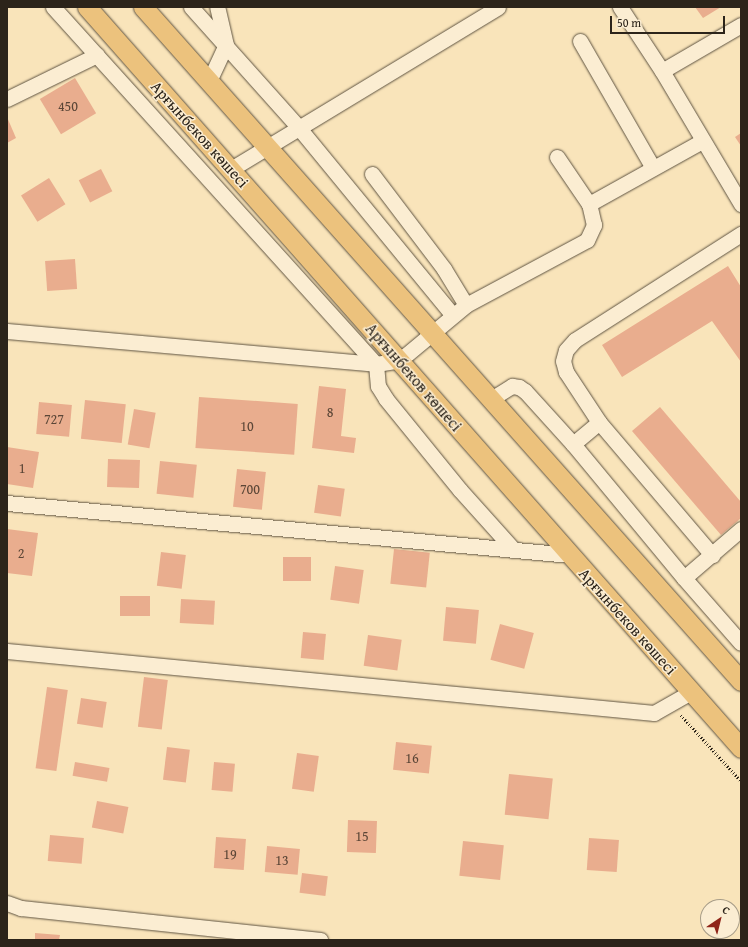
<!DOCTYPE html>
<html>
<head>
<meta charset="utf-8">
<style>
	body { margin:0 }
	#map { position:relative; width:748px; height:947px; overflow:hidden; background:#f9e4ba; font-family:"Gentium Book Plus",serif }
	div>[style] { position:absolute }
	.building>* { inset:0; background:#e9ad8e; transform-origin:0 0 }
	.path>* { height:2.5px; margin-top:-1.25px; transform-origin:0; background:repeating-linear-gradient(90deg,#2c241a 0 1px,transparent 0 3px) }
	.roads { filter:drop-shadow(0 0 1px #5f5442) drop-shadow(0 0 1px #5f5442) }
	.minor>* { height:15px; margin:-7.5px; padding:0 7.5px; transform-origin:7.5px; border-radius:7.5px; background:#fbedd2 }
	.major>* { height:19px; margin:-9.5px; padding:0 9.5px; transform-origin:9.5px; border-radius:9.5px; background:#ecc27d }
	span { translate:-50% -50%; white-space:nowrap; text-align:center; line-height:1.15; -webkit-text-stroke:3px #fbedd2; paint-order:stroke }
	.number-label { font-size:14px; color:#5b4637 }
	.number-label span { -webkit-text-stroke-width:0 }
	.street-label { font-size:16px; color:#2c241a }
	.frame { position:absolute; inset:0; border:8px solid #2c241a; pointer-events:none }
	.north { position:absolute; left:700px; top:899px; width:40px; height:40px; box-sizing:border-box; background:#fbedd2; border:1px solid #a89d88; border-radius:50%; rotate:35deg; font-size:11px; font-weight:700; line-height:16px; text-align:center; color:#2c241a }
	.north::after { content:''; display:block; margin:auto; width:14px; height:18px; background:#8f2418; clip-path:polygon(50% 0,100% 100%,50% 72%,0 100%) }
	.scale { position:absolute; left:610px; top:16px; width:115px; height:18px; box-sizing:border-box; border:2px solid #2c241a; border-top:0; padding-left:5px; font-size:12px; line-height:14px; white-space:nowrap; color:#2c241a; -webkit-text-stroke:3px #fbedd2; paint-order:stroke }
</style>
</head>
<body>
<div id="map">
	<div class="building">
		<i style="clip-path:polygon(695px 7px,721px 7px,703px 18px)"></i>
		<i style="left:75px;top:78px;width:41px;height:41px;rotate:59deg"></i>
		<i style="clip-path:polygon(7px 117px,16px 138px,7px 143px)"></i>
		<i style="clip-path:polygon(741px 133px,741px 146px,735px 137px)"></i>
		<i style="left:101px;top:169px;width:25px;height:25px;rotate:63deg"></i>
		<i style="left:49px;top:178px;width:31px;height:33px;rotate:58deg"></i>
		<i style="left:75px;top:259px;width:30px;height:30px;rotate:86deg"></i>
		<i style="clip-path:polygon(728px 266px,741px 287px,741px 362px,712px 321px,622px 377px,602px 345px)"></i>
		<i style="clip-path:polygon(319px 386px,346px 389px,341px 436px,356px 438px,354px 453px,312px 448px)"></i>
		<i style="left:199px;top:397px;width:99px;height:51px;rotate:4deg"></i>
		<i style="left:85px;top:400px;width:41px;height:39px;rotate:6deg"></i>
		<i style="left:39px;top:402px;width:33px;height:32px;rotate:5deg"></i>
		<i style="clip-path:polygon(660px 407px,741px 502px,741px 518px,721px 535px,632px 431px)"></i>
		<i style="left:134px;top:409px;width:22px;height:36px;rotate:10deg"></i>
		<i style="clip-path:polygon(7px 447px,39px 452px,33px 488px,7px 484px)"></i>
		<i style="left:108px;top:459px;width:32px;height:28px;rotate:2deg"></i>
		<i style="left:160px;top:461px;width:37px;height:33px;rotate:6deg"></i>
		<i style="left:237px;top:469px;width:29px;height:38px;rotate:6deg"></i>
		<i style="left:318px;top:485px;width:27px;height:28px;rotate:8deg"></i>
		<i style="clip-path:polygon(7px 529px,38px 533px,32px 576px,7px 573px)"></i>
		<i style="left:394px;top:549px;width:36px;height:35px;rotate:6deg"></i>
		<i style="left:161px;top:552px;width:25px;height:34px;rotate:7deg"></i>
		<i style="left:283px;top:557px;width:28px;height:24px"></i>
		<i style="left:335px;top:566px;width:29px;height:34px;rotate:8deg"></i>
		<i style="left:120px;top:596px;width:30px;height:20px"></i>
		<i style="left:181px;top:599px;width:34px;height:24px;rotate:3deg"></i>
		<i style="left:446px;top:607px;width:33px;height:34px;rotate:5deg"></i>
		<i style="left:500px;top:624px;width:35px;height:37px;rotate:15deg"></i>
		<i style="left:303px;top:632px;width:23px;height:26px;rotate:5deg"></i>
		<i style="left:368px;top:635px;width:34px;height:31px;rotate:8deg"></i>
		<i style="left:144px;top:677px;width:24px;height:50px;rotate:7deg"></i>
		<i style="left:47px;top:687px;width:21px;height:82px;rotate:8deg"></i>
		<i style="left:81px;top:698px;width:26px;height:26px;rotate:9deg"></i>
		<i style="left:396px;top:742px;width:36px;height:28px;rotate:6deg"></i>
		<i style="left:167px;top:747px;width:23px;height:33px;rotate:7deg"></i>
		<i style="left:297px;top:753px;width:22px;height:36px;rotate:8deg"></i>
		<i style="left:75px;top:762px;width:35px;height:14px;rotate:10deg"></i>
		<i style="left:214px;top:762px;width:21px;height:28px;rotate:5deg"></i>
		<i style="left:509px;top:774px;width:44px;height:41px;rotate:6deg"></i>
		<i style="left:97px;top:801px;width:32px;height:27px;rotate:11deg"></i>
		<i style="left:348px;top:820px;width:29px;height:32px;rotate:2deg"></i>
		<i style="left:50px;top:835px;width:34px;height:26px;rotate:5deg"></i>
		<i style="left:216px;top:837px;width:30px;height:31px;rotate:4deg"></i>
		<i style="left:589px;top:838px;width:30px;height:32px;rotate:4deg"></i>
		<i style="left:463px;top:841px;width:41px;height:35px;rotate:6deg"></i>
		<i style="left:267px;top:846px;width:33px;height:26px;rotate:5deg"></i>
		<i style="left:302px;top:873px;width:26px;height:20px;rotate:7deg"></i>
		<i style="clip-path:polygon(35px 933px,60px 935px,59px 940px,35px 940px)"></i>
	</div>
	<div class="path">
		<i style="left:681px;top:715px;width:89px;rotate:47.7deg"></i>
	</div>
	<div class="roads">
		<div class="minor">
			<i style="left:53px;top:7px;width:481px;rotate:47.9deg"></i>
			<i style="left:376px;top:364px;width:22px;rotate:85deg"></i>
			<i style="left:378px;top:386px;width:15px;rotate:58deg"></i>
			<i style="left:386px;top:399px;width:117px;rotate:50.9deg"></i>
			<i style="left:460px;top:490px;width:79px;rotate:48.1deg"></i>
			<i style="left:191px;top:7px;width:162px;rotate:48.2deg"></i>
			<i style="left:299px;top:128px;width:241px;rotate:50.6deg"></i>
			<i style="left:620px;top:7px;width:77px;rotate:56.7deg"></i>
			<i style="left:741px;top:25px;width:91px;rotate:149.8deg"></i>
			<i style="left:662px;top:71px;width:155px;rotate:59.3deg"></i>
			<i style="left:580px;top:41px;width:146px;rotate:60.1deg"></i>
			<i style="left:209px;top:81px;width:40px;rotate:-65deg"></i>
			<i style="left:226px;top:45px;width:39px;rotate:-103deg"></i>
			<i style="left:7px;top:99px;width:100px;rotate:-26.1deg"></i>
			<i style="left:557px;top:157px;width:57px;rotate:55.8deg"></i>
			<i style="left:231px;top:169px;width:312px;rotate:-31.2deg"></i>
			<i style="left:372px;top:174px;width:119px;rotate:52.8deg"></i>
			<i style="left:444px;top:269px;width:42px;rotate:58.6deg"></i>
			<i style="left:7px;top:331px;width:370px;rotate:5.1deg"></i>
			<i style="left:376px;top:364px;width:24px;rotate:-9deg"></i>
			<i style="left:400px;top:360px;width:86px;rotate:-39.8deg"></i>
			<i style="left:466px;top:305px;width:137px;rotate:-28.2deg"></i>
			<i style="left:587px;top:240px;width:17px;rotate:-65deg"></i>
			<i style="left:594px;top:225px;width:22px;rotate:-103deg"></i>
			<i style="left:589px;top:204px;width:129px;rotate:-29.1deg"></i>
			<i style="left:491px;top:399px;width:25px;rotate:-32deg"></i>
			<i style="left:512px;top:386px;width:7px;rotate:8deg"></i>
			<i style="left:519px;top:387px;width:7px;rotate:34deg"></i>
			<i style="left:525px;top:391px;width:72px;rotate:47.8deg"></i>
			<i style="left:573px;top:444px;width:34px;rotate:-40deg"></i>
			<i style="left:599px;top:422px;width:60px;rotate:-123.4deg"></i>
			<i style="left:566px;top:372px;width:11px;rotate:-105deg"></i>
			<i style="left:563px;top:361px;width:11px;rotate:-75deg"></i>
			<i style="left:566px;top:350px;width:13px;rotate:-48deg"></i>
			<i style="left:575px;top:340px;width:197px;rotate:-32.6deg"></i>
			<i style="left:599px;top:422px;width:175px;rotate:49.6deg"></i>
			<i style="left:573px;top:444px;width:174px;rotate:50.4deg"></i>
			<i style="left:684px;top:578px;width:75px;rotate:-40.7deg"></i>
			<i style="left:7px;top:503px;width:565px;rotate:5.28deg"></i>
			<i style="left:684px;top:578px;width:86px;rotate:48.8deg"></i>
			<i style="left:7px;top:651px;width:650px;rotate:5.47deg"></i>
			<i style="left:654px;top:713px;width:43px;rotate:-29.6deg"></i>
			<i style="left:7px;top:903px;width:15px;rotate:20deg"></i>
			<i style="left:21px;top:908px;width:301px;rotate:6.1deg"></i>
		</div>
		<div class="major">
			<i style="left:87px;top:7px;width:988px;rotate:48.57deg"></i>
			<i style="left:143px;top:7px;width:901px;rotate:48.42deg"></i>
		</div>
	</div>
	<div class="number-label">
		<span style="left:68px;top:106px">450</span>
		<span style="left:330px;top:412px">8</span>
		<span style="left:54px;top:419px">727</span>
		<span style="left:247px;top:426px">10</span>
		<span style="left:22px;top:468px">1</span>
		<span style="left:250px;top:489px">700</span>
		<span style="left:21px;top:553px">2</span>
		<span style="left:412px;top:758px">16</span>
		<span style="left:362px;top:836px">15</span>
		<span style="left:230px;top:854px">19</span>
		<span style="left:282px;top:860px">13</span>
	</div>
	<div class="street-label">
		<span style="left:200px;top:134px;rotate:48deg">Арғынбеков көшесі</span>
		<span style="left:414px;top:377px;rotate:49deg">Арғынбеков көшесі</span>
		<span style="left:628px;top:621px;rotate:48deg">Арғынбеков көшесі</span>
	</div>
	<div class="frame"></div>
	<div class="north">С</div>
	<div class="scale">50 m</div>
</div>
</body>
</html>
